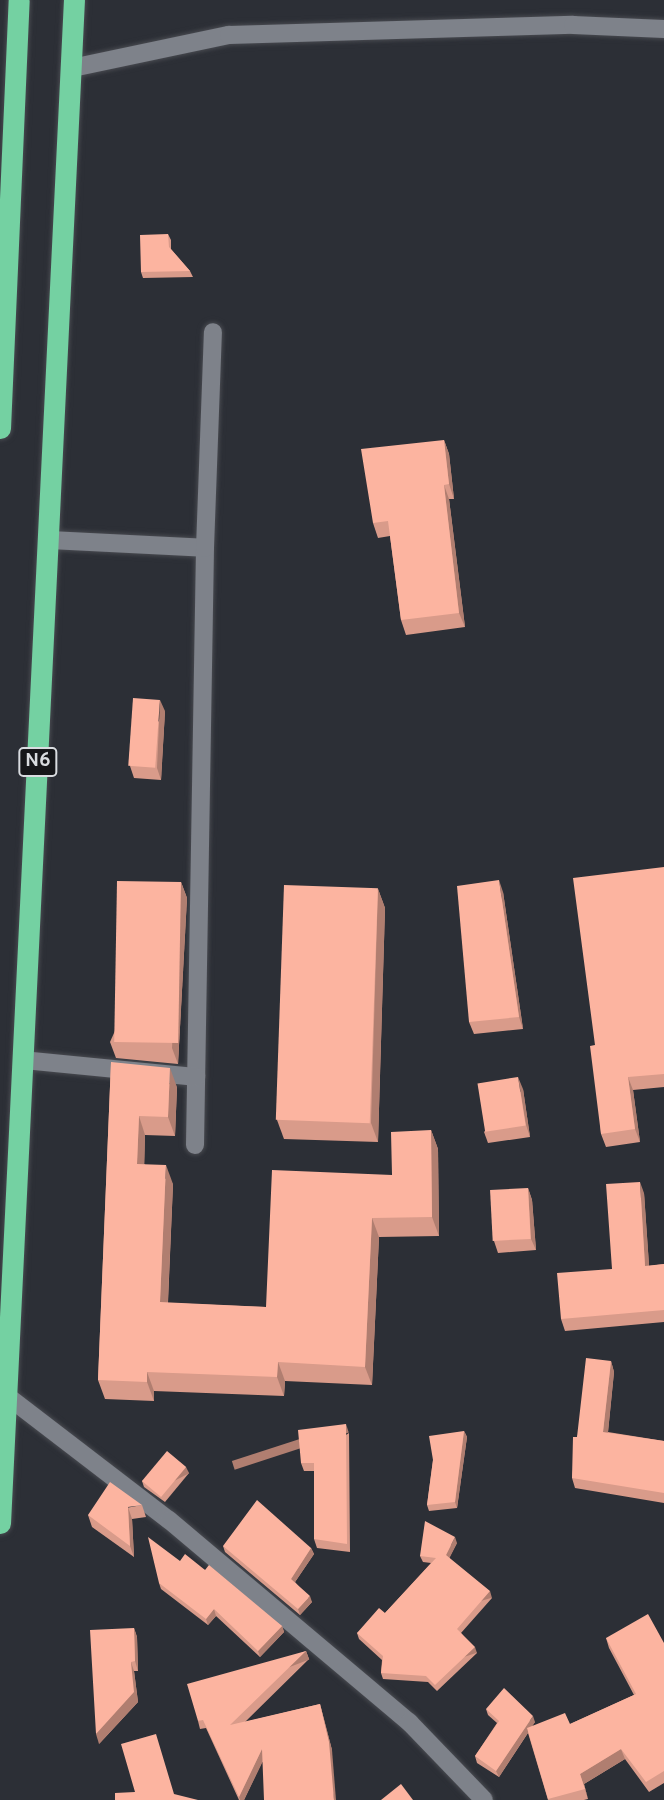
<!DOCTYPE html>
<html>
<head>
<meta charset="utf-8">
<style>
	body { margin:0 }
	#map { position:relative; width:664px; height:1800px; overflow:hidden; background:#2c2f36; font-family:Overpass,sans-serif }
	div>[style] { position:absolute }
	.roads { filter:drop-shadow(0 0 2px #484a50) drop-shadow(0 0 2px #484a50) }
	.minor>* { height:18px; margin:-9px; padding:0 9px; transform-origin:9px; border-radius:9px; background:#7e828a }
	.highway>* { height:21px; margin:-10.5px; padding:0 10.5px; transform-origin:10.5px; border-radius:10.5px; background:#74d1a2 }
	.wall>* { inset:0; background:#d99b8a }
	.shaded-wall>* { inset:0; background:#b07e70; transform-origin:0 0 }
	.building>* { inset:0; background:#fcb4a0; transform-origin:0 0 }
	span { translate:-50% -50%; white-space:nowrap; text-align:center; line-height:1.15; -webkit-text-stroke:7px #16171a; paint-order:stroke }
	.shield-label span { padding:2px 5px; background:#16171a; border:2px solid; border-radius:5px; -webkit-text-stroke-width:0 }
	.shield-label { font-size:19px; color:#d9dce0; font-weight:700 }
</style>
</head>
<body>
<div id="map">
	<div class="roads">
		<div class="minor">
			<i style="left:72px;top:68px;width:160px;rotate:-11.9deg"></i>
			<i style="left:229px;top:35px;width:344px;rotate:-1.7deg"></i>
			<i style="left:573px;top:25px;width:91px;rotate:2.5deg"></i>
			<i style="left:49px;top:540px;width:156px;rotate:2.9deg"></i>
			<i style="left:205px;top:548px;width:597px;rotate:90.96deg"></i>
			<i style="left:205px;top:548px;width:216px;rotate:-87.9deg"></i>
			<i style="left:23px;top:1060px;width:174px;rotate:5.6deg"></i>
			<i style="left:6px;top:1395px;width:205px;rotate:37.5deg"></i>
			<i style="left:169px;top:1520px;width:314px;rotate:40.1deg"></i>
			<i style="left:409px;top:1722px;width:108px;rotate:46.1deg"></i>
		</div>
		<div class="highway">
			<i style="left:0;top:428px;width:428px;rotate:-87.5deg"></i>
			<i style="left:0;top:1523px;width:1525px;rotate:-87.22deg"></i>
		</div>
	</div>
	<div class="wall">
		<i style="clip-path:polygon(168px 234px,171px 240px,171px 249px,190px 271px,193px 277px,143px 278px,141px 272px)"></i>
		<i style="clip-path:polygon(444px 440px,449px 454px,454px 499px,449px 499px,465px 627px,406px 635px,401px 620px,390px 536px,378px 538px,373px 523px)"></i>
		<i style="clip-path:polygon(165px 711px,161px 780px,134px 778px,130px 766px)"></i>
		<i style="clip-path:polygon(664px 867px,664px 1087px,633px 1090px,640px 1142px,606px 1147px,601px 1134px,595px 1045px)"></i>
		<i style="clip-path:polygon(181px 882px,187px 898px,178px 1064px,116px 1058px,110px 1042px)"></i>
		<i style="clip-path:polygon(378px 889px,385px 908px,378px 1142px,284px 1139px,277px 1120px)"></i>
		<i style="clip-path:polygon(503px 892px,523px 1029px,474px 1034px,469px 1022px)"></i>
		<i style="clip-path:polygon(111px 1062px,177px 1087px,175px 1136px,145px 1135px,144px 1164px,173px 1184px,168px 1303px,266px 1307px,392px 1175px,431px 1130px,438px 1149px,439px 1236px,379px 1237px,372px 1385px,285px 1381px,284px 1396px,154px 1391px,154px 1401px,105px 1399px,98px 1380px)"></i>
		<i style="clip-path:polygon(523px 1089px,530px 1137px,488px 1143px,484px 1132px)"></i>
		<i style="clip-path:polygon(528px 1188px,532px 1200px,536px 1250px,498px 1253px,494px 1241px)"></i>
		<i style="clip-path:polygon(644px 1193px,649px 1266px,664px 1264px,664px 1322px,565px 1331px,561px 1319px,612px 1269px)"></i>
		<i style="clip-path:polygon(611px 1361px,614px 1372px,608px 1432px,664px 1441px,664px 1503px,575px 1488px,572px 1478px,577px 1437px)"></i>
		<i style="clip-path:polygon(464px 1431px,467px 1437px,457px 1508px,429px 1511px,427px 1505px,433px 1460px)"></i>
		<i style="clip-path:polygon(349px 1433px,350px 1552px,317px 1548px,314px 1539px,314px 1471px,304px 1471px,301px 1463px)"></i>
		<i style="clip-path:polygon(189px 1473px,165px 1502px,144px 1487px,142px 1481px)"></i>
		<i style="clip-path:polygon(142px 1505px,146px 1517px,132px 1519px,134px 1557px,92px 1527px,88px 1515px)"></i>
		<i style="clip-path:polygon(457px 1543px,449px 1558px,492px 1598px,461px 1633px,477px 1653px,437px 1691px,428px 1682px,383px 1679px,381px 1673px,382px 1660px,359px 1639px,357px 1633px,385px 1613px,431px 1563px,423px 1562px,420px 1556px)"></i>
		<i style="clip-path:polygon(223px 1546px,311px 1548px,314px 1554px,295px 1582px,312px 1602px,300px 1615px,225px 1552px)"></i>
		<i style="clip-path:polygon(180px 1561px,205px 1570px,282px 1626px,284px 1632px,260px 1657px,216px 1616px,208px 1625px,161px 1589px,159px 1583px)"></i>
		<i style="clip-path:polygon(134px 1628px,137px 1637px,138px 1671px,134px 1671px,138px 1702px,99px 1744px)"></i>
		<i style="clip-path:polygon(606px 1638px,664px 1643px,664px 1783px,649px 1792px,625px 1759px,584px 1784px,588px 1799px,584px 1800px,548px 1800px,528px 1733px,499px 1777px,477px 1763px,475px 1756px,497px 1723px,488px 1715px,486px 1709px,535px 1722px,532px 1726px,570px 1724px,634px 1695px,609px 1648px)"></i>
		<i style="clip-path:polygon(306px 1651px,309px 1659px,245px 1722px,320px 1704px,332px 1750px,262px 1762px,244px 1800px,239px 1800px,206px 1728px,200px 1729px,198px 1721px)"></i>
	</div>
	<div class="shaded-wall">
		<i style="clip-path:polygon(444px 440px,449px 454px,454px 499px,449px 484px)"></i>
		<i style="clip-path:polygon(444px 485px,449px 499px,465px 627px,459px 613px)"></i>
		<i style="clip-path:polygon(160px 700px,165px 711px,161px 780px,157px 768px)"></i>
		<i style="clip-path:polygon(499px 880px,503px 892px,523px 1029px,519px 1017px)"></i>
		<i style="clip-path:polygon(181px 882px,187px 898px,178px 1064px,172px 1048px)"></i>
		<i style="clip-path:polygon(378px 889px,385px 908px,378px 1142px,371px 1123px)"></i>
		<i style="clip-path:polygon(170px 1068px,177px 1087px,175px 1136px,168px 1117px)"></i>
		<i style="clip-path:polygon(518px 1077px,523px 1089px,530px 1137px,526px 1125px)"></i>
		<i style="clip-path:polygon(628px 1077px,633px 1090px,640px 1142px,635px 1129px)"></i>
		<i style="clip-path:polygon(139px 1116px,145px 1135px,144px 1182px,137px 1164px)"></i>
		<i style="clip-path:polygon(431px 1130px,438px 1149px,439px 1236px,432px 1217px)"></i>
		<i style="clip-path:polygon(166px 1165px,173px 1184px,167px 1321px,160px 1302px)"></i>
		<i style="clip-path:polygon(640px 1182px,644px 1193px,650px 1278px,645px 1266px)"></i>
		<i style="clip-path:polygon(528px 1188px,532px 1200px,536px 1250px,531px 1239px)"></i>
		<i style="clip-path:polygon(372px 1218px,379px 1237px,372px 1385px,365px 1367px)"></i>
		<i style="clip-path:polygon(611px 1361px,614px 1372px,607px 1442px,603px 1432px)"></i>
		<i style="clip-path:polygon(278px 1362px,285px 1381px,284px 1396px,277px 1377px)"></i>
		<i style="clip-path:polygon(147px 1372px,154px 1391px,154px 1401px,147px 1382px)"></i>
		<i style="left:346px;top:1424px;width:9px;height:120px;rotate:72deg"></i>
		<i style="clip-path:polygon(464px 1431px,467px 1437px,457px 1508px,455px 1502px)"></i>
		<i style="left:186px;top:1467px;width:7px;height:38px;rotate:63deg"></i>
		<i style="clip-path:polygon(128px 1507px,132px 1519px,134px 1557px,130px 1546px)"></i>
		<i style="clip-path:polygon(455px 1537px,457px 1543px,448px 1561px,446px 1555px)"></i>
		<i style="clip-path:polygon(311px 1548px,314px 1554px,293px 1585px,291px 1579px)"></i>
		<i style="left:490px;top:1591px;width:7px;height:50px;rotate:74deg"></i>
		<i style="clip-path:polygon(310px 1596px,312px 1602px,300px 1615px,298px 1609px)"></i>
		<i style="clip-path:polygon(214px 1609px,216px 1616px,208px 1625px,206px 1619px)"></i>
		<i style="clip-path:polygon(282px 1626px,284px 1632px,260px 1657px,258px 1651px)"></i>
		<i style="clip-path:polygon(134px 1628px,137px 1637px,138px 1671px,135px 1661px)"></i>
		<i style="left:475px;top:1647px;width:6px;height:55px;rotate:72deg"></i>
		<i style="left:306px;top:1651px;width:9px;height:106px;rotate:69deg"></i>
		<i style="clip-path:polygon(131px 1662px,134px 1671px,138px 1702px,99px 1744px,96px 1734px)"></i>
		<i style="clip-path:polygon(320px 1704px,332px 1750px,336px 1800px,334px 1800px)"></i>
		<i style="clip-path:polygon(533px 1716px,535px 1722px,499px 1777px,496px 1771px)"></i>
		<i style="clip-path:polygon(262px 1749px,265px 1757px,244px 1800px,240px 1800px,239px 1797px)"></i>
		<i style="clip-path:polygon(621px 1749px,625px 1759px,584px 1784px,588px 1799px,580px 1774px)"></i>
	</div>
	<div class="building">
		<i style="clip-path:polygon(168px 234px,169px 247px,190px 271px,141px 272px,140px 235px)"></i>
		<i style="clip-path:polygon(444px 440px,449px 484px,444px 485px,459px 613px,401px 620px,388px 521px,373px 523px,361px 449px)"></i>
		<i style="left:133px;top:698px;width:27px;height:68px;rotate:4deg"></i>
		<i style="clip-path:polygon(664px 867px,664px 1074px,628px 1077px,635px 1129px,601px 1134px,590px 1046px,595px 1045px,573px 878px)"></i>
		<i style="clip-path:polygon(499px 880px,519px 1017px,469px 1022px,457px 886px)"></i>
		<i style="left:117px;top:881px;width:64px;height:161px;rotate:1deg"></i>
		<i style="left:284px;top:885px;width:94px;height:235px;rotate:2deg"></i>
		<i style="clip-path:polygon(111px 1062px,170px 1068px,168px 1117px,139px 1116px,137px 1164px,166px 1165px,160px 1302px,266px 1307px,272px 1170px,392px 1175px,391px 1132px,431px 1130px,432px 1217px,372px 1218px,365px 1367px,278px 1362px,277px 1377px,147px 1372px,147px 1382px,98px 1380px)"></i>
		<i style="left:518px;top:1077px;width:49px;height:41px;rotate:81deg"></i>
		<i style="clip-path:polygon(640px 1182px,645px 1266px,664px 1264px,664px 1310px,561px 1319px,557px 1273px,612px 1269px,606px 1184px)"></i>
		<i style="left:528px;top:1188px;width:51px;height:38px;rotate:87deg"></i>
		<i style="clip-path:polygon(586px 1358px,611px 1361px,603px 1432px,664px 1441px,664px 1493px,572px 1478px,573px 1437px,577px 1437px)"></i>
		<i style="clip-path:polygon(346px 1424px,347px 1544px,314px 1539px,314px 1463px,301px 1463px,298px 1430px)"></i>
		<i style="clip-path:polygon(464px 1431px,455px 1502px,427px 1505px,433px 1460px,429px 1436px)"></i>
		<i style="left:167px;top:1451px;width:25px;height:39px;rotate:40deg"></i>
		<i style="clip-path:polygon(110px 1482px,142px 1505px,128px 1507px,130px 1546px,88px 1515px)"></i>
		<i style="clip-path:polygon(257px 1500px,311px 1548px,291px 1579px,310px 1596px,298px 1609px,223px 1546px)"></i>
		<i style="clip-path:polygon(425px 1521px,455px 1537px,446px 1555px,490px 1591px,457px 1629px,475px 1647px,435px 1685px,426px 1676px,381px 1673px,383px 1656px,357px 1633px,379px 1608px,385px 1613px,436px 1558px,420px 1556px)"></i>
		<i style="clip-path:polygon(148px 1537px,180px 1561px,185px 1554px,205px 1570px,209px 1565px,282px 1626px,258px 1651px,214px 1609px,206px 1619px,159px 1583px)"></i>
		<i style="clip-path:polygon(648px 1614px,664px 1643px,664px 1771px,646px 1782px,621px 1749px,580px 1774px,585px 1789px,548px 1799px,527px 1728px,565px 1713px,570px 1724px,636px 1694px,606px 1638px)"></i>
		<i style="clip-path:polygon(134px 1628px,135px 1661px,131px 1662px,134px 1692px,96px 1734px,90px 1630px)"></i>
		<i style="clip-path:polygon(306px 1651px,230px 1725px,320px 1704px,329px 1742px,334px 1800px,264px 1800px,262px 1749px,239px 1797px,203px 1720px,198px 1721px,187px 1684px)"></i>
		<i style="clip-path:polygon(504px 1688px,533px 1716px,496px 1771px,475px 1756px,499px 1721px,486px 1709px)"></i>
		<i style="clip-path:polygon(156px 1734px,174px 1794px,198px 1800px,115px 1800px,115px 1793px,135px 1792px,121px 1744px)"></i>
		<i style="clip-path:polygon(401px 1784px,413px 1800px,381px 1800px)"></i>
	</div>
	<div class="shield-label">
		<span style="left:38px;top:762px">N6</span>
	</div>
</div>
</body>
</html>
